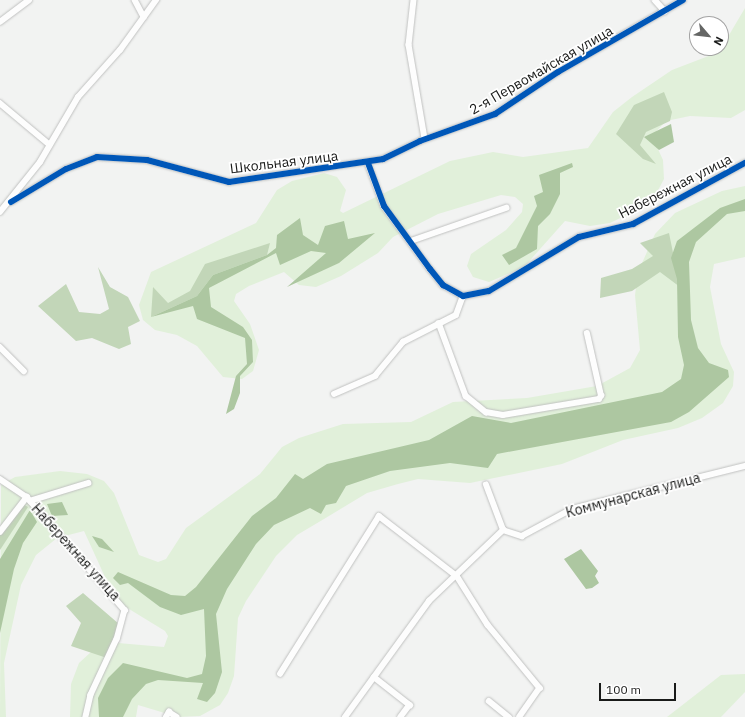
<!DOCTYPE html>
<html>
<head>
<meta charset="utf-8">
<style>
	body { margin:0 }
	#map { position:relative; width:745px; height:717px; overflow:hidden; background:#f2f3f2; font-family:"IBM Plex Sans",sans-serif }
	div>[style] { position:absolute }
	.green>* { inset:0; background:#e1f0da }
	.forest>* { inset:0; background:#c2d6b8 }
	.water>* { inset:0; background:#adc7a1 }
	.roads { filter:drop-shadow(0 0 1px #c0c1c0) drop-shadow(0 0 1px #c0c1c0) }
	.minor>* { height:5.5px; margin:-2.75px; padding:0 2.75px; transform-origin:2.75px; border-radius:2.75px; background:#fdfdfd }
	.cycleway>* { height:6px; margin:-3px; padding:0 3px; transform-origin:3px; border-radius:3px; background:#0057b8 }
	span { translate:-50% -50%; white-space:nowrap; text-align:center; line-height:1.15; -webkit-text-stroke:3.5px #fff; paint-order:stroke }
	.street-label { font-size:14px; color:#191a19 }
	.north { position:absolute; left:689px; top:16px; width:40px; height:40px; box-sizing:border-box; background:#fff; border:1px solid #a3a3a3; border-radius:50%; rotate:118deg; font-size:11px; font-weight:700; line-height:16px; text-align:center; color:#191a19 }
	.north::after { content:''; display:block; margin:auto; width:14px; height:18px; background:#656665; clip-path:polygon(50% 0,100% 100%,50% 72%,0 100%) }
	.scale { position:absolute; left:599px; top:683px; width:77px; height:18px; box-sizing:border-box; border:2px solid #191a19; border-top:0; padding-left:5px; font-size:12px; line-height:14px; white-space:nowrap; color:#191a19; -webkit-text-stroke:3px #fff; paint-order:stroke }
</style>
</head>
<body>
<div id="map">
	<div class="green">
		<i style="clip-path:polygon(745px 8px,745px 110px,731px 118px,690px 116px,666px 121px,652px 136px,663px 160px,664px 179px,655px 196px,637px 210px,610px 223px,590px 226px,565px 221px,524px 267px,489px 282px,473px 277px,467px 266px,471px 254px,506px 230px,522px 212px,523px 204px,515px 197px,501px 195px,438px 214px,393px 237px,378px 253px,341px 276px,316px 287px,299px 285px,284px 272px,249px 286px,236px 294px,234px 301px,250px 324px,259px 350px,253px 371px,242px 379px,223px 377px,197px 346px,177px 335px,155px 330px,143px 320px,139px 305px,151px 272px,256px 223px,277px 190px,292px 181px,324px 173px,337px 177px,346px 190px,340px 211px,343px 213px,450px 161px,493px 152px,523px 157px,588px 148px,613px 112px,632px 97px,672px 70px,719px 52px)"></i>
		<i style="clip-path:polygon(745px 186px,745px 257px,714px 264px,710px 287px,721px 344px,734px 372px,733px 386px,723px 403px,702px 418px,678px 428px,623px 440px,562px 464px,470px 483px,418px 479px,398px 484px,367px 493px,324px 519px,297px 535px,276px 556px,246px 601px,238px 618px,234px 676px,228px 693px,220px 705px,200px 716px,178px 717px,138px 705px,136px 717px,70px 717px,71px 684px,79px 663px,91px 652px,118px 643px,164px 647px,168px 636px,165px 631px,116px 601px,84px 531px,57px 538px,36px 555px,21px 585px,4px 663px,6px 717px,0 717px,1px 485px,15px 477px,60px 471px,87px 474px,104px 481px,114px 493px,139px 555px,158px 562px,166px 559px,186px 528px,260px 474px,282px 447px,299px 438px,343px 424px,411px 422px,453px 402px,527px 398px,597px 386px,630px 368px,640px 350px,635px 295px,638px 272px,655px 234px,675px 213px,722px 191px)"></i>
		<i style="clip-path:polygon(745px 674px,745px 692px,721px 717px,667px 717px,721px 675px)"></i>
	</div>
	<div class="forest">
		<i style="clip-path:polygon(664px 92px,672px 112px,670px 121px,646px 132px,640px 145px,656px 164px,643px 159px,616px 134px,634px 105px)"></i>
		<i style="clip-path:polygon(669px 233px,680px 287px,660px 272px,632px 291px,600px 298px,601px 278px,632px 269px,653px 256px,640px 243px)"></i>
		<i style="clip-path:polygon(270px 243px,267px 255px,213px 275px,197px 296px,151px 317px,153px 287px,168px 303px,190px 291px,205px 264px)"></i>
		<i style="clip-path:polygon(98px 267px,110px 287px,128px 297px,140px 321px,128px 327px,131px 344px,119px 349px,92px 338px,76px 341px,38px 306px,66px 284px,79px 312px,100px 314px,109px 309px)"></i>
		<i style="clip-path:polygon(23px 504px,28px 507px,0 550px,0 535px)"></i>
		<i style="clip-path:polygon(83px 593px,119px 624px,107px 658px,71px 646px,81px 623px,66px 606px)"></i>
	</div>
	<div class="water">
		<i style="clip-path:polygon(671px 124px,674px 142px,659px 150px,644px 137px)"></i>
		<i style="clip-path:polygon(572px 163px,573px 167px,560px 173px,560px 194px,550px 214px,538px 226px,537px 249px,509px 265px,502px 255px,516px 248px,537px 206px,534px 196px,543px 192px,539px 175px)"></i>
		<i style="clip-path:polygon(745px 199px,745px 211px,727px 214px,706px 233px,696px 242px,689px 262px,691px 320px,698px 348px,709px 363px,728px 370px,729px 377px,689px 412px,671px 422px,497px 454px,488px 468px,450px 463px,390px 471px,346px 486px,336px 503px,326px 505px,321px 514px,310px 508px,274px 525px,256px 544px,227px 589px,216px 614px,222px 672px,215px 693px,207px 702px,197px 699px,203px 683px,158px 680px,146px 684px,132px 699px,123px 717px,99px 717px,98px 698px,108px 678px,123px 663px,187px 678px,202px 674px,206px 656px,204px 609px,181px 615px,160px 607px,128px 583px,120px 585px,113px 578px,118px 572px,171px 595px,185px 596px,196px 587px,252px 516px,276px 498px,295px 474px,303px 479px,327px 464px,429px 440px,472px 416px,511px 423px,662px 392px,681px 379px,684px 365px,678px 337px,677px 279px,671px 258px,677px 241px,720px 208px)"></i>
		<i style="clip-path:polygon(300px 218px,303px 235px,318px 245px,325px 226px,344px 221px,348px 239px,375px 233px,339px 263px,287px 287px,326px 253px,311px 251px,280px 265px,276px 253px,209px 288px,211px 307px,243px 327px,252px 340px,253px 362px,240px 376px,240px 393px,234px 409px,226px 414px,236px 376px,247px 364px,245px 338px,197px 319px,193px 306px,151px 317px,197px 296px,213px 275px,267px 255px,276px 248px,277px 235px)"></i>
		<i style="clip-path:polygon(62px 502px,68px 515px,52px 516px,47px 504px)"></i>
		<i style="clip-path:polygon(30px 510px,37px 522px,23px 543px,14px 569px,0 633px,0 559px)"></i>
		<i style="clip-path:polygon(92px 536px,102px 539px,114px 552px,99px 547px)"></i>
		<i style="clip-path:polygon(581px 549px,598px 571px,595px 576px,599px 583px,592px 588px,586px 589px,564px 559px)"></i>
	</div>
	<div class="roads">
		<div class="minor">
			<i style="left:135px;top:0;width:19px;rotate:62deg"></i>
			<i style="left:414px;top:0;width:45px;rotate:96.3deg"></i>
			<i style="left:409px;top:45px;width:95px;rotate:80.3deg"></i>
			<i style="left:655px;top:0;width:15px;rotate:48deg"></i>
			<i style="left:0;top:22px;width:36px;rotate:-37deg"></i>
			<i style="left:0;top:103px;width:65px;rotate:40deg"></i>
			<i style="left:368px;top:163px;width:46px;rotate:69.6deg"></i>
			<i style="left:384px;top:206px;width:78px;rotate:53.9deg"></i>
			<i style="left:430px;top:269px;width:21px;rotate:51deg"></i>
			<i style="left:443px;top:285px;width:23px;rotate:29deg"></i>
			<i style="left:463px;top:296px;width:26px;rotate:-11deg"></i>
			<i style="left:489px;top:291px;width:105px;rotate:-31deg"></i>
			<i style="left:579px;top:237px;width:56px;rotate:-13.5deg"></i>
			<i style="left:633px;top:224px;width:128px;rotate:-28.6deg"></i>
			<i style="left:11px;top:202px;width:64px;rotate:-31deg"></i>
			<i style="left:66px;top:169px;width:33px;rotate:-21deg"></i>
			<i style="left:97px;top:157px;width:50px;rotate:3.4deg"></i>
			<i style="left:147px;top:160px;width:85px;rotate:15deg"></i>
			<i style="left:229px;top:182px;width:156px;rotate:-8.5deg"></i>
			<i style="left:383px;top:159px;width:41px;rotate:-25.9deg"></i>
			<i style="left:420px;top:141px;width:80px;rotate:-19.8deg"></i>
			<i style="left:495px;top:114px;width:76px;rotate:-33.7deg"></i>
			<i style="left:558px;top:72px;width:144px;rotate:-29.9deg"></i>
			<i style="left:0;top:212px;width:64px;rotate:-51.3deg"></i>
			<i style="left:40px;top:162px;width:75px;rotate:-59.7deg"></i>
			<i style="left:78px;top:97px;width:63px;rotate:-48.2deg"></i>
			<i style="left:120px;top:50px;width:62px;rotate:-54.2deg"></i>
			<i style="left:411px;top:241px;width:101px;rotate:-19.2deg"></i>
			<i style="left:439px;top:323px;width:78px;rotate:69.7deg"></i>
			<i style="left:466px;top:396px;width:26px;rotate:39deg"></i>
			<i style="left:486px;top:412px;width:17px;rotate:10deg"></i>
			<i style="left:503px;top:415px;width:97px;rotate:-9.5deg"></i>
			<i style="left:599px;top:399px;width:4px;rotate:-56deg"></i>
			<i style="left:601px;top:396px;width:64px;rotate:-102.7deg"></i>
			<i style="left:0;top:347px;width:34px;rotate:45deg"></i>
			<i style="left:334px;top:394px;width:45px;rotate:-23.7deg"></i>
			<i style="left:375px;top:376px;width:44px;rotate:-50.5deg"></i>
			<i style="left:403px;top:342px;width:59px;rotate:-27deg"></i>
			<i style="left:456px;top:315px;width:20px;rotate:-70deg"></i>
			<i style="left:0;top:479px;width:32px;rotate:34deg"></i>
			<i style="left:27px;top:497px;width:150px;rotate:49.1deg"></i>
			<i style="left:125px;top:610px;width:30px;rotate:105deg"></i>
			<i style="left:117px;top:639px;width:62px;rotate:114.9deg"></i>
			<i style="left:91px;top:695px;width:23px;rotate:103deg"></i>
			<i style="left:30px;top:501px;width:61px;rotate:-17.2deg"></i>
			<i style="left:503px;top:530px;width:20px;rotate:18deg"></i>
			<i style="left:522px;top:536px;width:57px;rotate:-28.4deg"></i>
			<i style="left:572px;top:509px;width:178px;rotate:-14deg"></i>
			<i style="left:0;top:532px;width:44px;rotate:-52.4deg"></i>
			<i style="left:280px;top:674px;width:186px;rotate:-57.9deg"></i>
			<i style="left:379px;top:516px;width:98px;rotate:37.6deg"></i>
			<i style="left:457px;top:576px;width:58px;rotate:57.7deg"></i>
			<i style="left:488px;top:625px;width:82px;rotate:50.5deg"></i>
			<i style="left:540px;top:688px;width:35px;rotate:125deg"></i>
			<i style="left:374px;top:677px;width:46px;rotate:37.9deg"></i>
			<i style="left:410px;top:705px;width:15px;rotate:127deg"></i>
			<i style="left:489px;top:701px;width:26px;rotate:39deg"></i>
			<i style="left:166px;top:717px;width:6px;rotate:-59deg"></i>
			<i style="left:169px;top:712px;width:9px;rotate:32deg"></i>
			<i style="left:345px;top:717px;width:143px;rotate:-54.1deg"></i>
			<i style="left:429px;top:601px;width:103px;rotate:-43.8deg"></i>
			<i style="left:503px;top:530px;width:48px;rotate:-110.7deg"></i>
		</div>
	</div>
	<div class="cycleway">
		<i style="left:368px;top:163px;width:46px;rotate:69.6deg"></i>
		<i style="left:384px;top:206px;width:78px;rotate:53.9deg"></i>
		<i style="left:430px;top:269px;width:21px;rotate:51deg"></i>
		<i style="left:443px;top:285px;width:23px;rotate:29deg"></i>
		<i style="left:463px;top:296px;width:26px;rotate:-11deg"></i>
		<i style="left:489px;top:291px;width:105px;rotate:-31deg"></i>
		<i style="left:579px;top:237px;width:56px;rotate:-13.5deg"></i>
		<i style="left:633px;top:224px;width:128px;rotate:-28.6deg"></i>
		<i style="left:11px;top:202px;width:64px;rotate:-31deg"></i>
		<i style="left:66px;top:169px;width:33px;rotate:-21deg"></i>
		<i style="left:97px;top:157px;width:50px;rotate:3.4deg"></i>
		<i style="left:147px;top:160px;width:85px;rotate:15deg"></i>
		<i style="left:229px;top:182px;width:156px;rotate:-8.5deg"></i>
		<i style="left:383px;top:159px;width:41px;rotate:-25.9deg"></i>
		<i style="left:420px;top:141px;width:80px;rotate:-19.8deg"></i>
		<i style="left:495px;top:114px;width:76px;rotate:-33.7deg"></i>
		<i style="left:558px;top:72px;width:144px;rotate:-29.9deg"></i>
	</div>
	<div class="street-label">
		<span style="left:541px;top:70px;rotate:-30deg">2-я Первомайская улица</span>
		<span style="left:284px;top:162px;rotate:-7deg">Школьная улица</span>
		<span style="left:675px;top:186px;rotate:-27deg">Набережная улица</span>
		<span style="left:633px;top:495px;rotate:-15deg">Коммунарская улица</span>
		<span style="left:76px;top:552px;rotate:48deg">Набережная улица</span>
	</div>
	<div class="north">N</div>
	<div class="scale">100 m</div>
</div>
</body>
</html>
